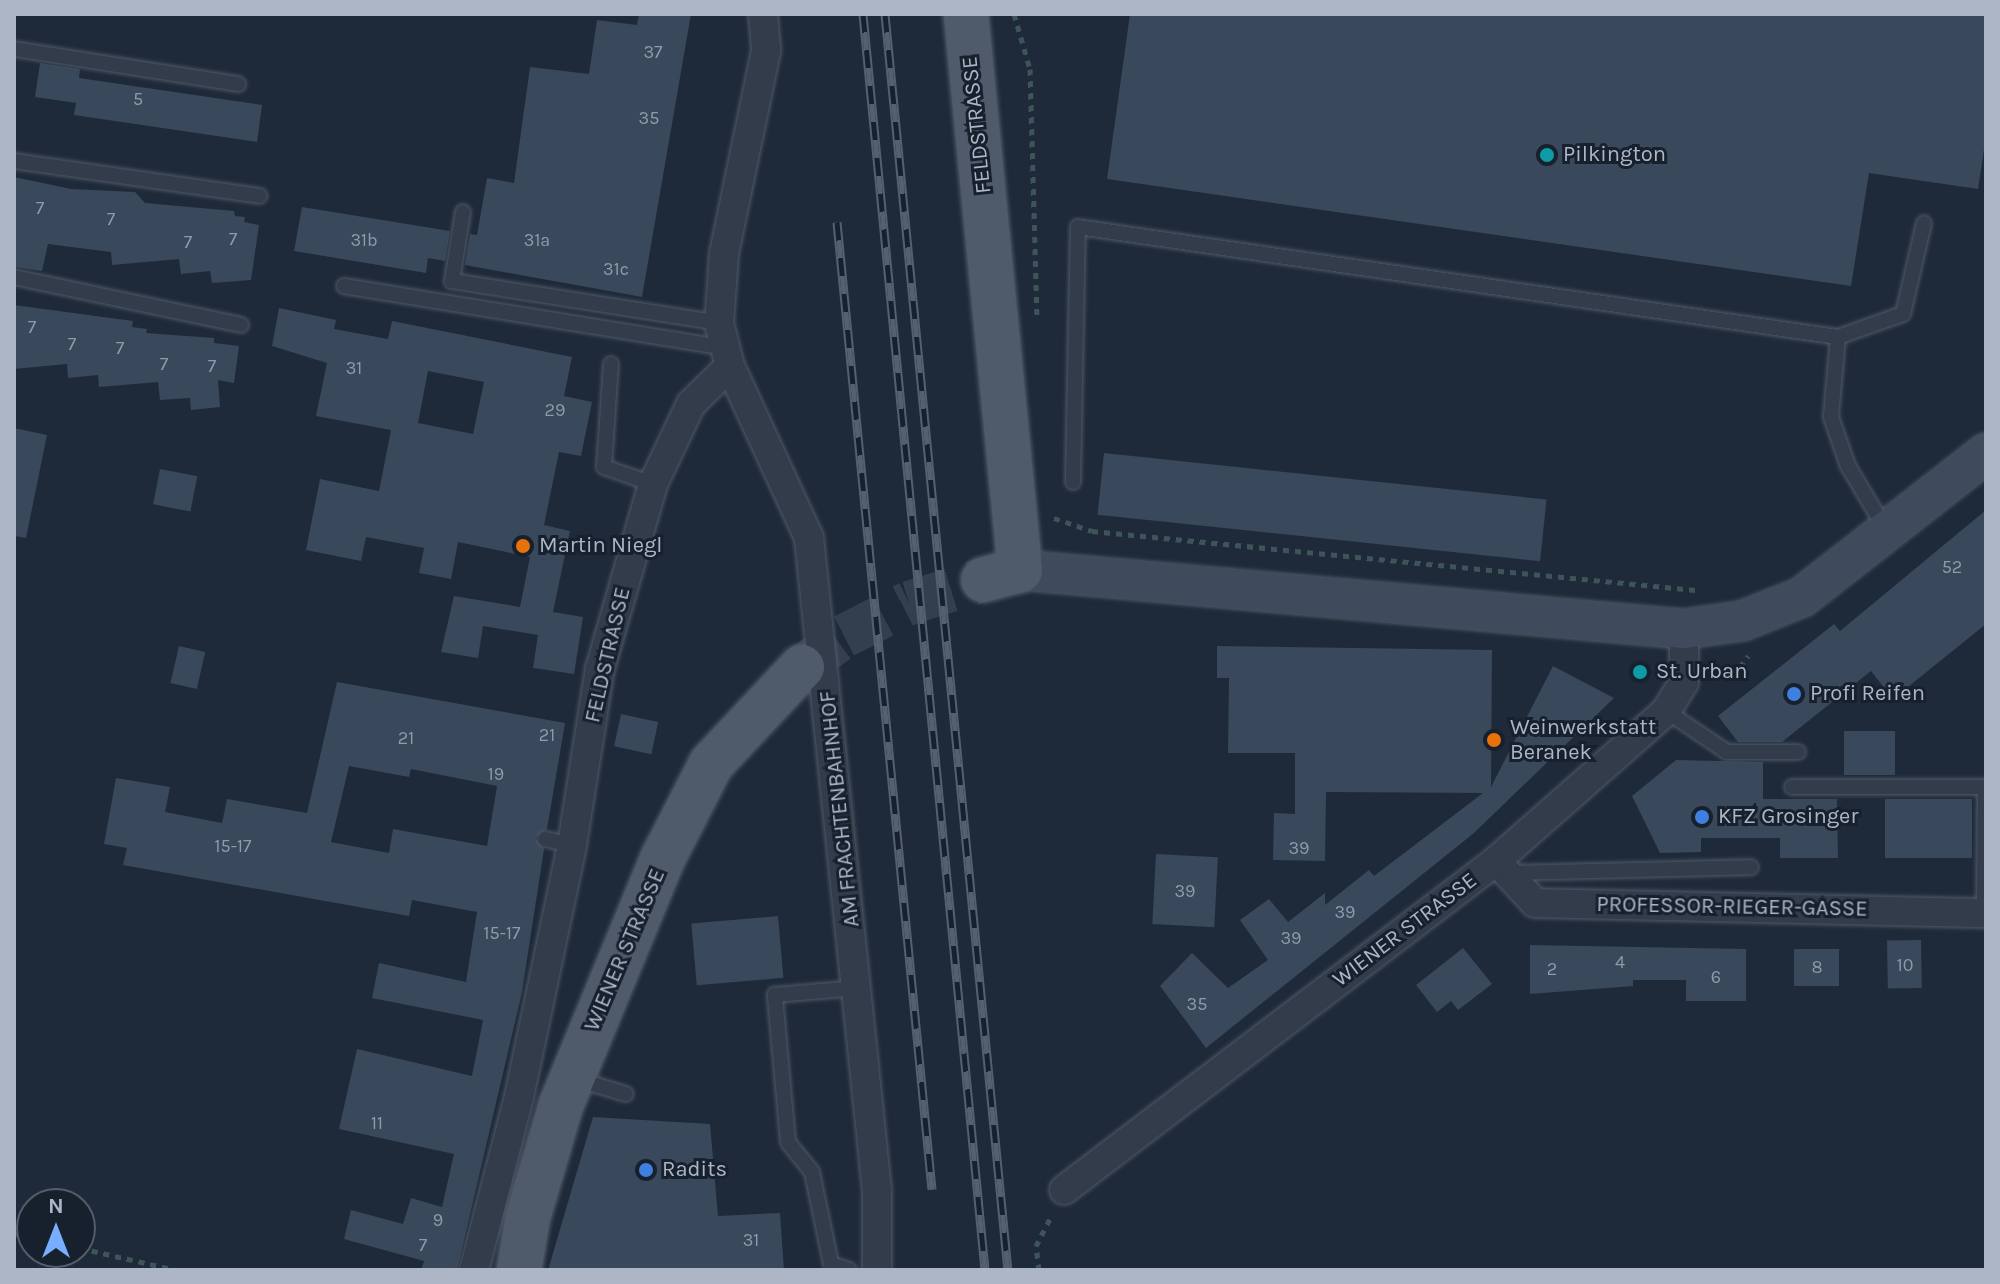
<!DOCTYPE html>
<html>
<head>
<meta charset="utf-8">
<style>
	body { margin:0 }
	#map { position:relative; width:2000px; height:1284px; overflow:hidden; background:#1e2a39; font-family:Karla,sans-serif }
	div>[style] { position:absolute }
	.building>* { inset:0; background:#39485a; transform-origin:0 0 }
	.primary-tunnel>* { height:44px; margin-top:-22px; transform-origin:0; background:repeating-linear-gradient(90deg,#333f4e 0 44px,transparent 0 66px) }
	.path>* { height:5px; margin-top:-2.5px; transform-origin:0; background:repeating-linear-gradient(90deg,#3d5558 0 6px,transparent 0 12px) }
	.roads { filter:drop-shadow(0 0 2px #4f5968) drop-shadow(0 0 2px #4f5968) }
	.service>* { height:14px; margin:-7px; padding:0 7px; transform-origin:7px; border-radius:7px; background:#323c4a }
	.minor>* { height:28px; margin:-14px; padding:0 14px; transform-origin:14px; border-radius:14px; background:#323c4a }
	.secondary>* { height:38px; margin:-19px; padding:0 19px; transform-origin:19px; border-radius:19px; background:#3f4b5d }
	.primary>* { height:44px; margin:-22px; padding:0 22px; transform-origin:22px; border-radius:22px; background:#4f5b6a }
	.rail>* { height:9px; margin-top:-4.5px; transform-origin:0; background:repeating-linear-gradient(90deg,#17212e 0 18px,#536071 0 36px); box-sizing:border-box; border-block:2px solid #536071 }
	.dots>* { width:22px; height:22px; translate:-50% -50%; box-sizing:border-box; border:4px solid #17212e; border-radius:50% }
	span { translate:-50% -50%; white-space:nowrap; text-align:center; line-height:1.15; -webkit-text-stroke:6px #17212e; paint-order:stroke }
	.number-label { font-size:18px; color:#8f9aac }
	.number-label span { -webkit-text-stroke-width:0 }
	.street-label { font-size:22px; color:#acb6c7 }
	.poi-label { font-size:22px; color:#acb6c7 }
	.left { translate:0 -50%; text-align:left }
	.frame { position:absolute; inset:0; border:16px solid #acb6c7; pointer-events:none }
	.north { position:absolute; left:16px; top:1188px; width:80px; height:80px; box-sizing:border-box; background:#17212e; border:2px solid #535d6b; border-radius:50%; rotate:0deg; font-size:22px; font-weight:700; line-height:32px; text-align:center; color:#acb6c7 }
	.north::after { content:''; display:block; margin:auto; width:28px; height:36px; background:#78aeff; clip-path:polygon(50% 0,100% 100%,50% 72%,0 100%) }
</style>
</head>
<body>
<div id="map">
	<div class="building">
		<i style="clip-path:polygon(639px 14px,691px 14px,642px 297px,465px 265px,470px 234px,477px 235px,487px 178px,514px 183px,530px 67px,589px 74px,597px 20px,637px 25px)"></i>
		<i style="clip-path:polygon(1130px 14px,1986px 14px,1986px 136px,1978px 189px,1869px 173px,1851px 286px,1107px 179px)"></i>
		<i style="clip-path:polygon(40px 63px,80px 69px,79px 78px,262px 105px,257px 142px,74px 115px,76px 103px,35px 97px)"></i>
		<i style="clip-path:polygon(14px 177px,71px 189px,135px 192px,145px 203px,234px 211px,235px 216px,245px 217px,244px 222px,259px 225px,251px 280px,212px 283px,210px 271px,181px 274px,179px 259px,112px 265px,111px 252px,48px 244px,42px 271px,14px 267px)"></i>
		<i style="clip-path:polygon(302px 207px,450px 231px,445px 261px,428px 258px,426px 273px,294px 251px)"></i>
		<i style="clip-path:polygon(14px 305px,133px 321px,132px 327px,147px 329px,146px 333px,214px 338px,214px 343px,239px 346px,234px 383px,218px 380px,220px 407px,191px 410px,190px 398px,160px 400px,158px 382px,99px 387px,98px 375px,68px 378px,67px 364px,14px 369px)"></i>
		<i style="clip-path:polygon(evenodd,279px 308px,336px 320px,334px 329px,388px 339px,392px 321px,572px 357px,564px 396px,592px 402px,581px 456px,559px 452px,544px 525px,570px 531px,553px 612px,583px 617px,574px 674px,533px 668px,538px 635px,483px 626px,478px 658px,441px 652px,454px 596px,520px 607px,530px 557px,458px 542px,451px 579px,419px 573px,424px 548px,366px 537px,361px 561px,306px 550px,320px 479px,379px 491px,391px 430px,316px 416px,327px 363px,272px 346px,279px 308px,428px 371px,484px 382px,473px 434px,418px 423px,428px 371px)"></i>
		<i style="clip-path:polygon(14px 428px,47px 435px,26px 538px,14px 536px)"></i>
		<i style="left:1104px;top:453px;width:445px;height:62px;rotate:6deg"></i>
		<i style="left:160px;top:469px;width:38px;height:36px;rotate:11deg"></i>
		<i style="clip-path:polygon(1986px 510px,1986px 624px,1893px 699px,1871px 671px,1782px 742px,1738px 742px,1718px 716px,1834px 624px,1840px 631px)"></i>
		<i style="left:179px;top:646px;width:27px;height:38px;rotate:13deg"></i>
		<i style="clip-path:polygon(1217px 646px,1492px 650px,1491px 787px,1553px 666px,1614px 698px,1474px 833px,1206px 1048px,1160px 986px,1192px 953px,1228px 988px,1268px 960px,1240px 920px,1269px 899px,1288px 922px,1325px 893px,1325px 905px,1369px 870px,1374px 876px,1483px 793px,1326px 792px,1325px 861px,1273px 860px,1274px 813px,1295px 814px,1295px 753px,1228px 753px,1229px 678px,1217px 678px)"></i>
		<i style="clip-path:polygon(evenodd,337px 682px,565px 723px,547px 829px,535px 838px,544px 849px,522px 992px,457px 1270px,421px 1270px,424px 1261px,344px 1239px,351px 1210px,403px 1224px,411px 1198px,442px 1207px,454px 1154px,339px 1129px,357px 1049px,472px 1076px,483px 1020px,372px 998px,379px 963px,466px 982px,477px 912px,412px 900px,409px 916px,123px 865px,127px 848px,104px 844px,116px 778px,170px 787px,165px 812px,222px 823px,227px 799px,307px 813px,337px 682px,349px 766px,409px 777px,411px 769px,497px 786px,487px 846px,393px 829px,389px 853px,331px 842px,349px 766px)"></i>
		<i style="left:621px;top:714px;width:38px;height:33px;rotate:12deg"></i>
		<i style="left:1895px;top:731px;width:44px;height:51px;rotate:90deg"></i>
		<i style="clip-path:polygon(1676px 760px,1763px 762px,1763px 799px,1837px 799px,1838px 858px,1780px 858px,1780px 838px,1701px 838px,1701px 852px,1660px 853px,1632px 796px)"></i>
		<i style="left:1885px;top:799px;width:87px;height:59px"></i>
		<i style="left:1156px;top:854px;width:62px;height:70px;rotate:3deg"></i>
		<i style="left:778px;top:916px;width:62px;height:87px;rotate:85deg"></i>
		<i style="left:1921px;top:940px;width:48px;height:34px;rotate:89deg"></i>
		<i style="clip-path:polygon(1530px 945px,1746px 949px,1746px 1001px,1686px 1001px,1686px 980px,1633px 980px,1633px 986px,1530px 994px)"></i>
		<i style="clip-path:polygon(1463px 948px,1492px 984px,1458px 1010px,1451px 1001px,1437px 1012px,1416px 985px)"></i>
		<i style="left:1794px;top:949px;width:45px;height:37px"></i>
		<i style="clip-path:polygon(593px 1117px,710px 1124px,718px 1216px,780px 1213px,784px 1270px,548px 1270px)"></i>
	</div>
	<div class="primary-tunnel">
		<i style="left:802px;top:667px;width:52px;rotate:-36.4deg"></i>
		<i style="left:844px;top:636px;width:73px;rotate:-26.9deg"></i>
		<i style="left:909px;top:603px;width:77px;rotate:-17.3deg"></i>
	</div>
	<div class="path">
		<i style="left:1014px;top:14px;width:57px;rotate:73.8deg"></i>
		<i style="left:1030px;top:69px;width:250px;rotate:88.4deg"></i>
		<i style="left:1054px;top:518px;width:40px;rotate:18.9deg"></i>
		<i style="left:1092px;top:531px;width:606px;rotate:5.59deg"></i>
		<i style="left:1713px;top:671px;width:27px;rotate:-8deg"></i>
		<i style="left:1740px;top:667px;width:14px;rotate:-54deg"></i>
		<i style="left:14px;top:1233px;width:18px;rotate:13deg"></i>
		<i style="left:80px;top:1248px;width:98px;rotate:12.9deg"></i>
		<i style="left:1039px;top:1270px;width:24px;rotate:-97deg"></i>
		<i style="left:1036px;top:1246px;width:34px;rotate:-63deg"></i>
	</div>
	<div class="roads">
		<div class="service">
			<i style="left:14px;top:49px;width:227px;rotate:8.9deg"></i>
			<i style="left:14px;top:161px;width:248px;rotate:8.1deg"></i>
			<i style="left:463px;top:212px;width:70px;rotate:99.1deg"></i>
			<i style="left:452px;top:281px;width:270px;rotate:8.9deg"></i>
			<i style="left:14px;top:277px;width:232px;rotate:11.9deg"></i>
			<i style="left:344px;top:286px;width:383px;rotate:9.2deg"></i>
			<i style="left:1838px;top:337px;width:69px;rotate:-19.5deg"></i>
			<i style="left:1903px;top:314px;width:93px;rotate:-77deg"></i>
			<i style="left:611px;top:364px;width:103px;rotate:93.9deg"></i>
			<i style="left:604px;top:467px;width:52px;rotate:19.1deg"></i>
			<i style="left:1073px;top:482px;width:255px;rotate:-88.9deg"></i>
			<i style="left:1078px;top:227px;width:768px;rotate:8.24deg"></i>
			<i style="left:1838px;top:337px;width:80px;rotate:95deg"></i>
			<i style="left:1831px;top:417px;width:52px;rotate:70.9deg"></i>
			<i style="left:1848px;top:466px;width:72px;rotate:59.2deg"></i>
			<i style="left:1666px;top:711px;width:73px;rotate:33.9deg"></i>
			<i style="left:1727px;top:752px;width:71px"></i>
			<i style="left:1792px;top:787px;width:193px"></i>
			<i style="left:1985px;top:787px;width:126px;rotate:90.5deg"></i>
			<i style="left:545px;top:839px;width:28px;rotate:13deg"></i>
			<i style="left:1508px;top:873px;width:243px;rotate:-1.4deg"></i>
			<i style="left:576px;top:1079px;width:52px;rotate:16.7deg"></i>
			<i style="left:849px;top:1270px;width:19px;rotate:-162deg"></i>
			<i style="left:831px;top:1264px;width:94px;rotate:-101.7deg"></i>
			<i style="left:812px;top:1172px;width:38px;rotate:-129deg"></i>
			<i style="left:788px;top:1142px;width:148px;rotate:-95.1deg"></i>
			<i style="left:775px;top:995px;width:82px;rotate:-4.9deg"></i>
		</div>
		<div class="minor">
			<i style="left:763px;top:14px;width:37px;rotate:85deg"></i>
			<i style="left:766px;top:51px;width:207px;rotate:101.7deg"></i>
			<i style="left:724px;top:254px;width:69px;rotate:94.1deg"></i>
			<i style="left:719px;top:323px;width:44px;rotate:75.7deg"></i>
			<i style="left:730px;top:366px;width:189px;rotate:65.3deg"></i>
			<i style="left:809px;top:538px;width:656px;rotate:84.05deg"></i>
			<i style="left:877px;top:1190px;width:80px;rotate:90deg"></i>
			<i style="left:1496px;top:861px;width:57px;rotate:47.1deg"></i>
			<i style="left:1535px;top:903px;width:451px;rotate:1.3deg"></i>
			<i style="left:1064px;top:1190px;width:543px;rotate:-37.29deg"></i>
			<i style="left:1496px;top:861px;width:227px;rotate:-41.4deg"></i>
			<i style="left:1666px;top:711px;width:34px;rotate:-58deg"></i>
			<i style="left:1684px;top:682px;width:53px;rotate:-90deg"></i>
			<i style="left:474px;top:1270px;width:179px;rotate:-75.4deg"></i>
			<i style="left:519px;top:1097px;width:258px;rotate:-78.1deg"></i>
			<i style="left:572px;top:845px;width:178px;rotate:-81deg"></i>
			<i style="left:600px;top:669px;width:192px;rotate:-74deg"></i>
			<i style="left:653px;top:484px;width:89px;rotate:-64.6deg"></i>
			<i style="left:691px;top:404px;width:54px;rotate:-44.3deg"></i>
		</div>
		<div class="secondary">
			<i style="left:1020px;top:570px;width:667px;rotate:5.08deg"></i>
			<i style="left:1684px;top:629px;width:59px;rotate:-7.9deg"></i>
			<i style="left:1742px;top:621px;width:65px;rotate:-21.8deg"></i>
			<i style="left:1802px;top:597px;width:234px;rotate:-38deg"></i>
		</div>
		<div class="primary">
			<i style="left:966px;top:14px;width:559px;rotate:84.45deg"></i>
			<i style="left:1020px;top:570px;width:38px;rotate:165deg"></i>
			<i style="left:519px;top:1270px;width:54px;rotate:-80.4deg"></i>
			<i style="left:528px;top:1217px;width:117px;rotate:-73.6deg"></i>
			<i style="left:561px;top:1105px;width:267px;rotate:-67.6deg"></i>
			<i style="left:663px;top:858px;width:106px;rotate:-62.9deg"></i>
			<i style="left:711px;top:764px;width:133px;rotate:-46.8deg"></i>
		</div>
	</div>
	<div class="rail">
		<i style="left:863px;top:14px;width:1262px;rotate:84.45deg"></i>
		<i style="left:885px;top:14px;width:1262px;rotate:84.41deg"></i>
		<i style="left:837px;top:222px;width:972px;rotate:84.39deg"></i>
	</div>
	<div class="dots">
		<i style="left:1547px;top:155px;background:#0f9aa8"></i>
		<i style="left:523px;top:546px;background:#e8710a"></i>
		<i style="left:1640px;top:672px;background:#0f9aa8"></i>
		<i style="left:1794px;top:694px;background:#3f7fe0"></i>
		<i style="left:1494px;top:740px;background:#e8710a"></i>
		<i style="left:1702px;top:817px;background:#3f7fe0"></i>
		<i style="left:646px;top:1170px;background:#3f7fe0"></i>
	</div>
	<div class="number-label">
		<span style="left:653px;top:52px">37</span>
		<span style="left:138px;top:99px">5</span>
		<span style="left:649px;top:118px">35</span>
		<span style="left:40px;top:208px">7</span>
		<span style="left:111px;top:219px">7</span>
		<span style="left:233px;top:239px">7</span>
		<span style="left:364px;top:240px">31b</span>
		<span style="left:537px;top:240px">31a</span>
		<span style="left:188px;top:242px">7</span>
		<span style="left:616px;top:269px">31c</span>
		<span style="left:32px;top:327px">7</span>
		<span style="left:72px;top:344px">7</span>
		<span style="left:120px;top:348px">7</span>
		<span style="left:164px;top:364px">7</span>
		<span style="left:212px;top:366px">7</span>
		<span style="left:354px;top:368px">31</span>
		<span style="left:555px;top:410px">29</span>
		<span style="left:1952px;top:567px">52</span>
		<span style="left:547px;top:735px">21</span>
		<span style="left:406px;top:738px">21</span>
		<span style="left:496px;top:774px">19</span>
		<span style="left:233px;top:846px">15-17</span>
		<span style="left:1299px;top:848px">39</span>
		<span style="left:1185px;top:891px">39</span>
		<span style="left:1345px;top:912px">39</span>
		<span style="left:502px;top:933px">15-17</span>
		<span style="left:1291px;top:938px">39</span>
		<span style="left:1620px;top:962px">4</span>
		<span style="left:1905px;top:965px">10</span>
		<span style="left:1817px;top:967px">8</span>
		<span style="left:1552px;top:969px">2</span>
		<span style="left:1716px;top:977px">6</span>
		<span style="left:1197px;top:1004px">35</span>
		<span style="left:377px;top:1123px">11</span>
		<span style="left:438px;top:1220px">9</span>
		<span style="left:751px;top:1240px">31</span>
		<span style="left:423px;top:1245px">7</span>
	</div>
	<div class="street-label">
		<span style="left:977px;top:125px;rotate:-96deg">FELDSTRASSE</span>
		<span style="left:608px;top:655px;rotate:-77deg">FELDSTRASSE</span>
		<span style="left:840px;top:809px;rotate:-96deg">AM FRACHTENBAHNHOF</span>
		<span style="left:1732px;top:907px;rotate:1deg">PROFESSOR-RIEGER-GASSE</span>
		<span style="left:1405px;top:930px;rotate:-37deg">WIENER STRASSE</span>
		<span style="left:625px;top:950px;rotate:-67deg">WIENER STRASSE</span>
	</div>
	<div class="poi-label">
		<span class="left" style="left:1563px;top:155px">Pilkington</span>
		<span class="left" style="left:539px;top:546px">Martin Niegl</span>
		<span class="left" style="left:1656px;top:672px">St. Urban</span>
		<span class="left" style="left:1810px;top:694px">Profi Reifen</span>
		<span class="left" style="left:1510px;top:740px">Weinwerkstatt<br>Beranek</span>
		<span class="left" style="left:1718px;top:817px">KFZ Grosinger</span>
		<span class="left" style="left:662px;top:1170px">Radits</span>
	</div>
	<div class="frame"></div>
	<div class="north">N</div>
</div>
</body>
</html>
